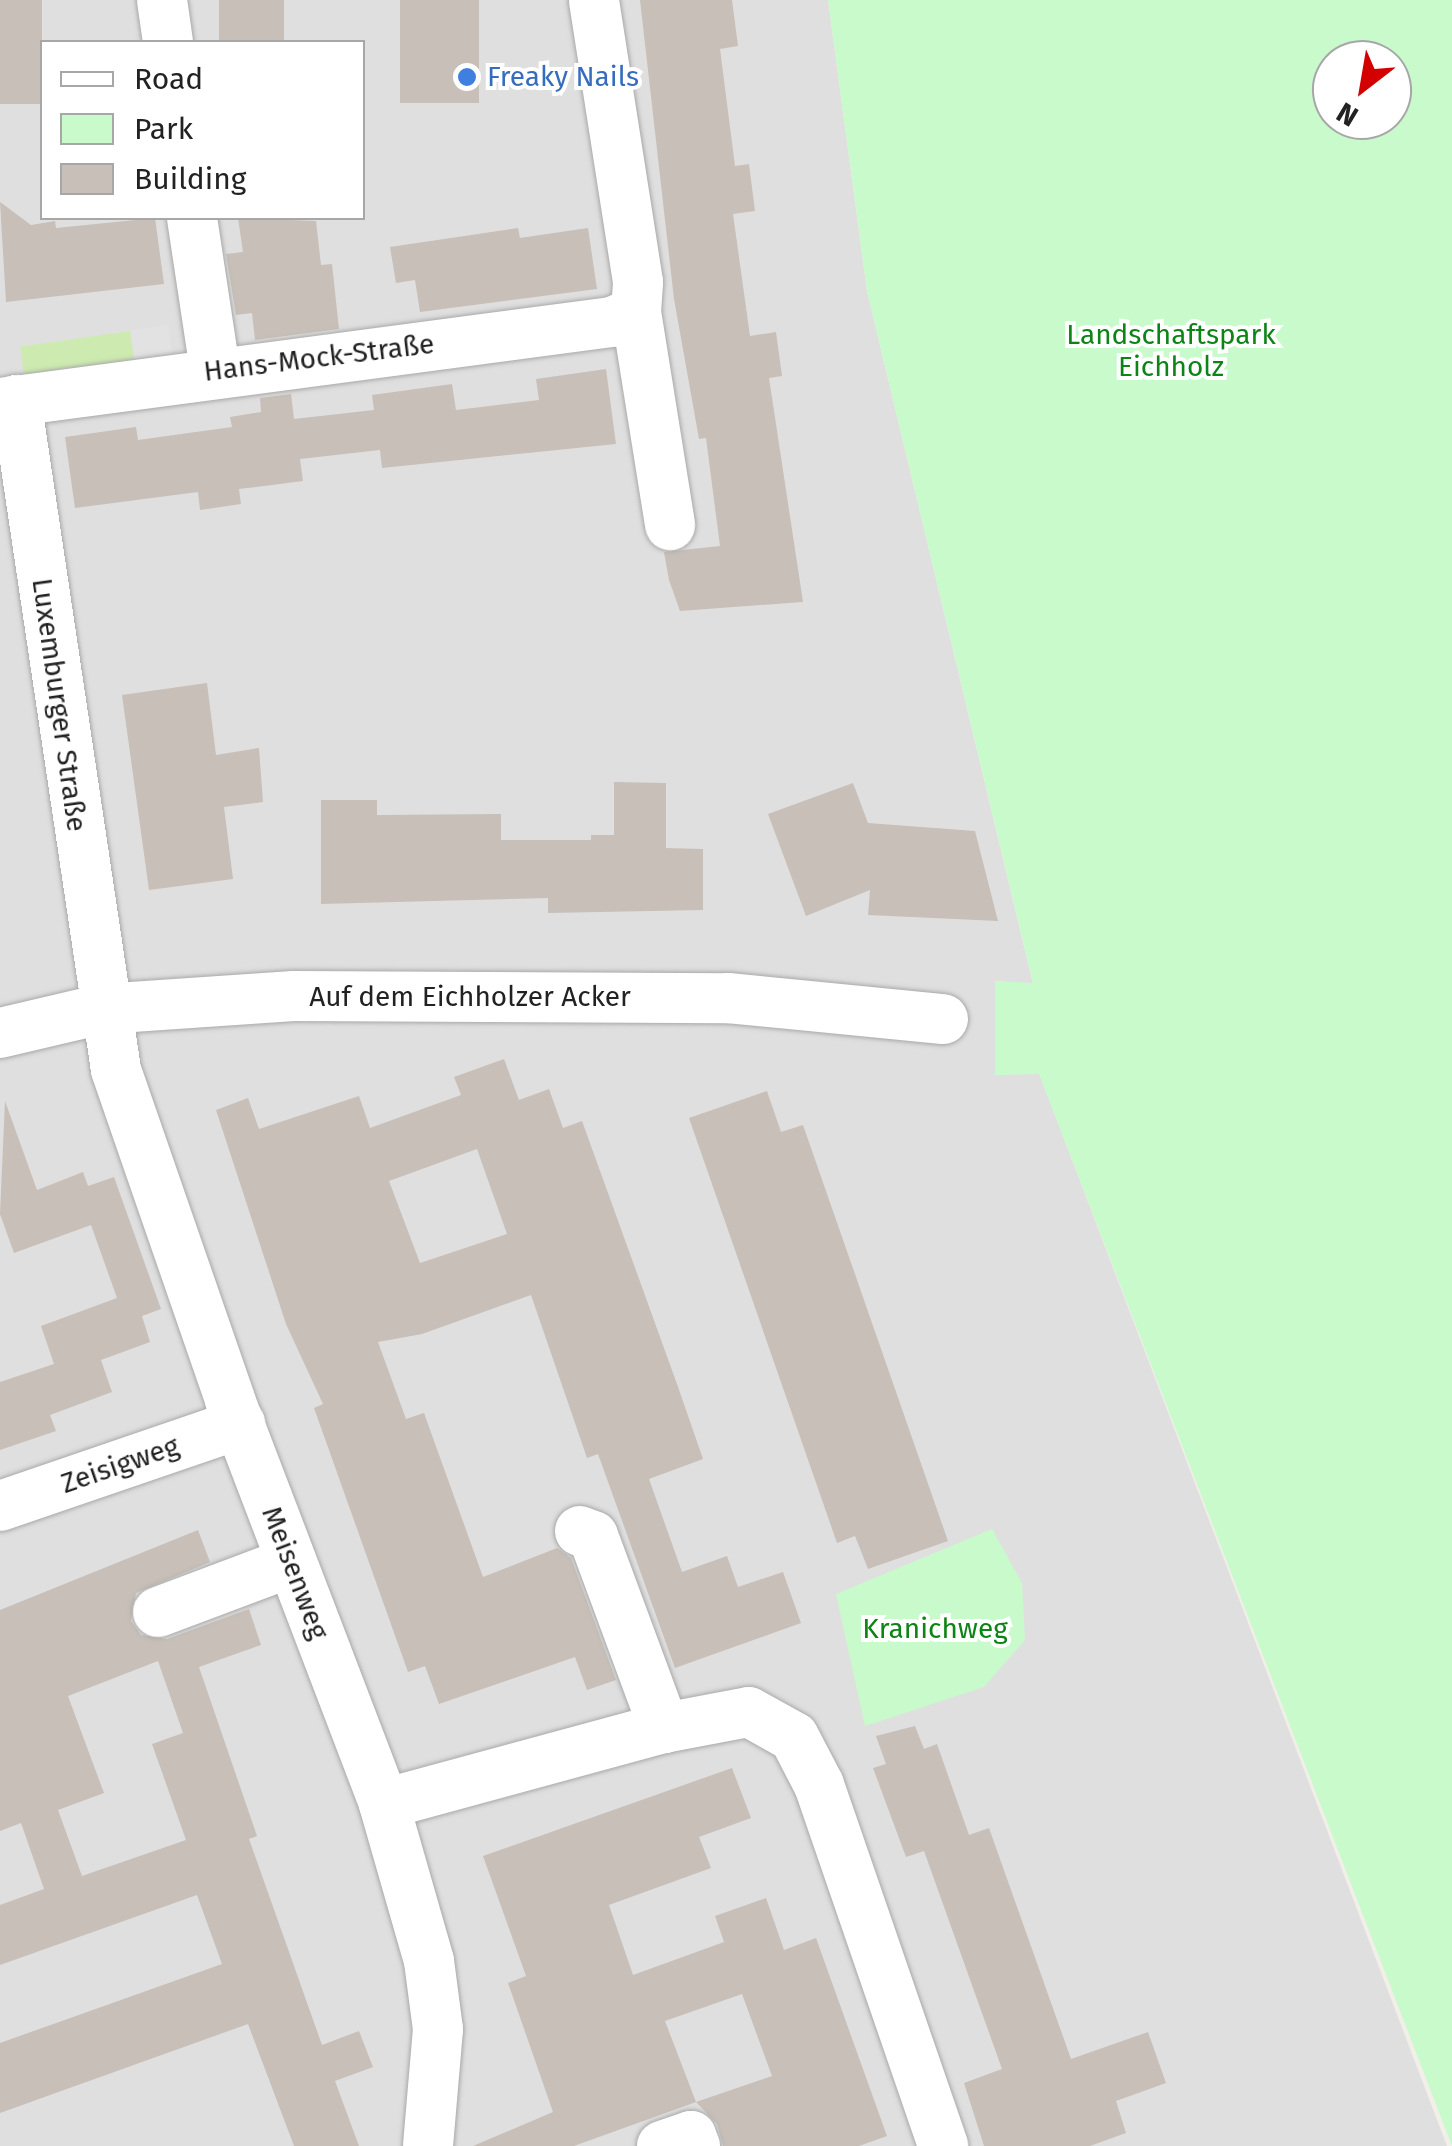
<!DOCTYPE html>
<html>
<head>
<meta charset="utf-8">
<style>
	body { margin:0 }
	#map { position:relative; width:1452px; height:2146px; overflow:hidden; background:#f2efe9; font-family:"Fira Sans",sans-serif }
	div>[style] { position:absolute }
	.residential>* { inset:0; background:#e0dfdf }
	.grass>* { inset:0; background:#cdebb0; transform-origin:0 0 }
	.park>* { inset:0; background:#c8facc }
	.parking>* { inset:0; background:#e2e2e2; transform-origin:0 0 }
	.building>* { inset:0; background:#c7bfb8; transform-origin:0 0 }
	.roads { filter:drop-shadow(0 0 2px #a9a9a9) drop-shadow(0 0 2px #a9a9a9) }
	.minor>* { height:50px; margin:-25px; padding:0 25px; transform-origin:25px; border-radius:25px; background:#fff }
	.dots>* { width:28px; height:28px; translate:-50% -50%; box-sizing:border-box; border:5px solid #fff; border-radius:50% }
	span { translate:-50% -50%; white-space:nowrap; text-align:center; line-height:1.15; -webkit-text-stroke:8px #fff; paint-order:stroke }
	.shop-label { font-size:28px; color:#366cbe }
	.left { translate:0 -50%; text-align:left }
	.park-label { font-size:28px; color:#0c8416 }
	.street-label { font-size:28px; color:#222 }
	.legend { position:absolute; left:40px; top:40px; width:325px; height:180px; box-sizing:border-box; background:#fff; border:2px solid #a7a7a7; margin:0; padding:12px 18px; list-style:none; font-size:30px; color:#222 }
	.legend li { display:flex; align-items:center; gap:20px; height:50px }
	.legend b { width:50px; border:2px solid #a7a7a7 }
	.north { position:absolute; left:1312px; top:40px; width:100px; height:100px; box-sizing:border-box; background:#fff; border:2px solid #a7a7a7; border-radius:50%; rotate:211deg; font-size:28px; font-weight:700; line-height:40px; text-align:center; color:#222 }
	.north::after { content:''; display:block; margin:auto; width:35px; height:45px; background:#d40000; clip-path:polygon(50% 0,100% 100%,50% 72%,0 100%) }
</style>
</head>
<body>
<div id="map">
	<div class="residential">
		<i style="clip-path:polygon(evenodd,0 0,828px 0,867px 291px,1033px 984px,996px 981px,996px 1075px,1039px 1073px,1447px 2146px,0 2146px,0 0,42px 42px,362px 42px,362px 218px,42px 218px,42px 42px)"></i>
	</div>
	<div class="grass">
		<i style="left:130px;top:331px;width:43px;height:111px;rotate:82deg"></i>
	</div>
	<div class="park">
		<i style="clip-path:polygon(evenodd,828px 0,1452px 0,1452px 2146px,1039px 1074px,995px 1075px,995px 981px,1033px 983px,867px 291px,828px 0,1332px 60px,1392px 60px,1392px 120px,1332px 120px,1332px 60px)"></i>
		<i style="clip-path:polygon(992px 1529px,1022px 1583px,1025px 1640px,984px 1687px,865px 1726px,836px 1594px)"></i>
	</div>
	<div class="parking">
		<i style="left:168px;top:325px;width:44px;height:38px;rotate:82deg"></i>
	</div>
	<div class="building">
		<i style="left:0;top:0;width:42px;height:104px"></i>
		<i style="left:219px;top:0;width:65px;height:42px"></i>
		<i style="left:400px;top:0;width:79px;height:103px"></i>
		<i style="clip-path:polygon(640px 0,732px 0,738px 46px,720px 49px,735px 166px,749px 164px,755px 211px,733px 214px,750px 336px,776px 332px,782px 376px,769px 378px,803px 602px,680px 611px,669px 580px,664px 552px,720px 546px,706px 438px,699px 439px,674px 299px)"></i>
		<i style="clip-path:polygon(0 202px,31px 225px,55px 221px,56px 228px,155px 218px,164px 284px,6px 302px)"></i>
		<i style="clip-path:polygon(238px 218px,316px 221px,321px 265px,332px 264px,339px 329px,255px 340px,252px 313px,236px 315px,226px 254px,243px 252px)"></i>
		<i style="clip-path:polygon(518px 228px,520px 238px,588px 228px,597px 289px,420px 312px,415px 280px,396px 283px,390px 247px)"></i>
		<i style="clip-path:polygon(606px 369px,616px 444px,382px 468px,380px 450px,300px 459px,303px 481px,239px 489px,241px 504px,200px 510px,198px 492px,75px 508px,65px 437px,136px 427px,138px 440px,232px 427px,230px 417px,261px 412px,260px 398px,291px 394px,294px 419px,374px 410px,372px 395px,452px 384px,456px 410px,539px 400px,536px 379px)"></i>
		<i style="clip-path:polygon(207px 683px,216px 755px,259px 748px,263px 802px,224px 807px,233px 879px,149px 890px,122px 695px)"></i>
		<i style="clip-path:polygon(614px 782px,666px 783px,666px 848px,703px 849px,703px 910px,548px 913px,548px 898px,321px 904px,321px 800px,377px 800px,377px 815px,501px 814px,501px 840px,591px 840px,591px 835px,614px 835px)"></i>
		<i style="clip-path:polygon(853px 783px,868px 823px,975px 831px,998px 921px,868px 915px,870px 890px,806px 916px,768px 814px)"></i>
		<i style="clip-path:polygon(evenodd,504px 1059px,519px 1100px,549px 1089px,563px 1128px,582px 1121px,677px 1384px,703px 1459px,649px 1479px,682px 1572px,727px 1556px,738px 1587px,783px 1572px,801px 1623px,675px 1668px,598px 1454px,587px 1458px,531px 1295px,422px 1334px,378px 1342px,406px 1419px,424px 1413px,483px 1577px,557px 1548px,571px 1558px,616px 1680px,587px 1690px,575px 1657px,439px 1704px,425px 1666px,408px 1672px,314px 1408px,323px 1404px,286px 1324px,216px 1110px,248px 1098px,259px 1129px,359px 1096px,370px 1128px,461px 1095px,454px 1077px,504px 1059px,477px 1149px,507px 1234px,420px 1263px,389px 1181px,477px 1149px)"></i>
		<i style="clip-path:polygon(767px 1091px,781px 1132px,803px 1125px,948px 1541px,868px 1569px,855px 1536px,837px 1543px,689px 1118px)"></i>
		<i style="clip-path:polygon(5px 1101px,37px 1190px,83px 1172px,88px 1186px,114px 1177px,161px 1309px,142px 1316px,150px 1342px,101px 1360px,112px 1392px,50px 1415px,56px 1431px,0 1450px,0 1382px,54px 1364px,41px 1326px,117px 1298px,91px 1225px,14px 1253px,0 1214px)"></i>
		<i style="clip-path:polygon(evenodd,198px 1530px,210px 1562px,136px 1593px,131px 1621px,141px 1635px,167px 1639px,249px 1609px,261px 1645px,199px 1667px,257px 1836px,249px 1839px,322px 2045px,359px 2031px,373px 2067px,335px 2081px,359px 2146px,294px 2146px,248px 2024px,0 2113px,0 2043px,222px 1964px,197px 1895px,0 1965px,0 1905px,44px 1889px,21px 1823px,0 1831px,0 1610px,198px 1530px,158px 1661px,183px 1733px,152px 1744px,186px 1840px,82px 1876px,58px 1810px,104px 1793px,68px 1696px,158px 1661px)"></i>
		<i style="clip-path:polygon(915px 1726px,924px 1749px,937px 1744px,969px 1835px,989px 1828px,1071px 2059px,1148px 2032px,1166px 2083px,1116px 2101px,1126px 2133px,1090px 2146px,984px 2146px,964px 2083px,1002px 2069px,924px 1851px,906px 1857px,873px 1768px,886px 1764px,876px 1736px)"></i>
		<i style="clip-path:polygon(evenodd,732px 1768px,751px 1818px,699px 1837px,711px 1868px,609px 1905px,633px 1975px,724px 1942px,715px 1916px,766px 1898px,784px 1950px,816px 1938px,887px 2136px,859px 2146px,723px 2146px,717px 2124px,696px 2102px,574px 2146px,473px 2146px,553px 2112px,508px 1983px,526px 1976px,483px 1856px,732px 1768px,742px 1994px,772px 2076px,696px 2102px,665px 2021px,742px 1994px)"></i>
	</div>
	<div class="roads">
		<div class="minor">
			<i style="left:162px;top:0;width:42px;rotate:81.9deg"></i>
			<i style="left:192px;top:218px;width:154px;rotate:81.4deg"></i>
			<i style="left:636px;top:312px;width:216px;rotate:80.9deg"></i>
			<i style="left:16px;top:400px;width:677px;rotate:81.51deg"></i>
			<i style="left:116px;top:1070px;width:349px;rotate:70.9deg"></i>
			<i style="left:230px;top:1400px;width:432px;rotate:69.1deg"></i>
			<i style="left:384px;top:1804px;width:163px;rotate:74deg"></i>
			<i style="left:429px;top:1961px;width:69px;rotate:82.5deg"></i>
			<i style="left:438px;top:2029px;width:117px;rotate:94.9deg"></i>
			<i style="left:0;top:403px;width:617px;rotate:-7.54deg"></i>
			<i style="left:612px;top:322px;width:26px;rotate:-23deg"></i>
			<i style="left:636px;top:312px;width:30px;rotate:-86deg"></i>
			<i style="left:638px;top:282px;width:285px;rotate:-98.9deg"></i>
			<i style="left:0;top:1033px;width:105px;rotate:-13.2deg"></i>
			<i style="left:102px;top:1009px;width:192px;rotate:-3.9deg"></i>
			<i style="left:294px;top:996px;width:434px;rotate:0.3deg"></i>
			<i style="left:728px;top:998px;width:216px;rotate:5.6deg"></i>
			<i style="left:0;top:1506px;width:254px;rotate:-18.9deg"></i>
			<i style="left:580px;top:1531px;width:14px;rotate:21deg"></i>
			<i style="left:593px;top:1536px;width:205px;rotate:69.7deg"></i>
			<i style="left:158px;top:1612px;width:142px;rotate:-20.6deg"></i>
			<i style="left:384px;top:1804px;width:290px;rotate:-15.2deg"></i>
			<i style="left:664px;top:1728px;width:86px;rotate:-10.7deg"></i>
			<i style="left:749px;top:1712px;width:51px;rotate:29.1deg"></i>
			<i style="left:794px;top:1737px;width:54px;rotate:62.5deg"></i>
			<i style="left:819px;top:1785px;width:382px;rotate:71deg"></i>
			<i style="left:662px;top:2146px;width:31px;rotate:-19deg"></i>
			<i style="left:691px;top:2136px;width:11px;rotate:68deg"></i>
		</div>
	</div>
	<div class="dots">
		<i style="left:467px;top:77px;background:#3f7fe0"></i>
	</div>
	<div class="shop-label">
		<span class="left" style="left:487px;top:77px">Freaky Nails</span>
	</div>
	<div class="park-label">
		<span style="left:1171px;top:351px">Landschaftspark<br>Eichholz</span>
		<span style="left:935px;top:1629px">Kranichweg</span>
	</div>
	<div class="street-label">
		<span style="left:319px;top:358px;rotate:-7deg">Hans-Mock-Straße</span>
		<span style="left:59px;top:705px;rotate:82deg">Luxemburger Straße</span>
		<span style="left:470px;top:997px">Auf dem Eichholzer Acker</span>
		<span style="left:120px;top:1465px;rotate:-19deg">Zeisigweg</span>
		<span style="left:295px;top:1573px;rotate:69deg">Meisenweg</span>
	</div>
	<ul class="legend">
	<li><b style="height:12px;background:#fff"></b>Road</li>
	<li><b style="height:28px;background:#c8facc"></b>Park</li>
	<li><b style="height:28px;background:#c7bfb8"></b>Building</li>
	</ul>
	<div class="north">N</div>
</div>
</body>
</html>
